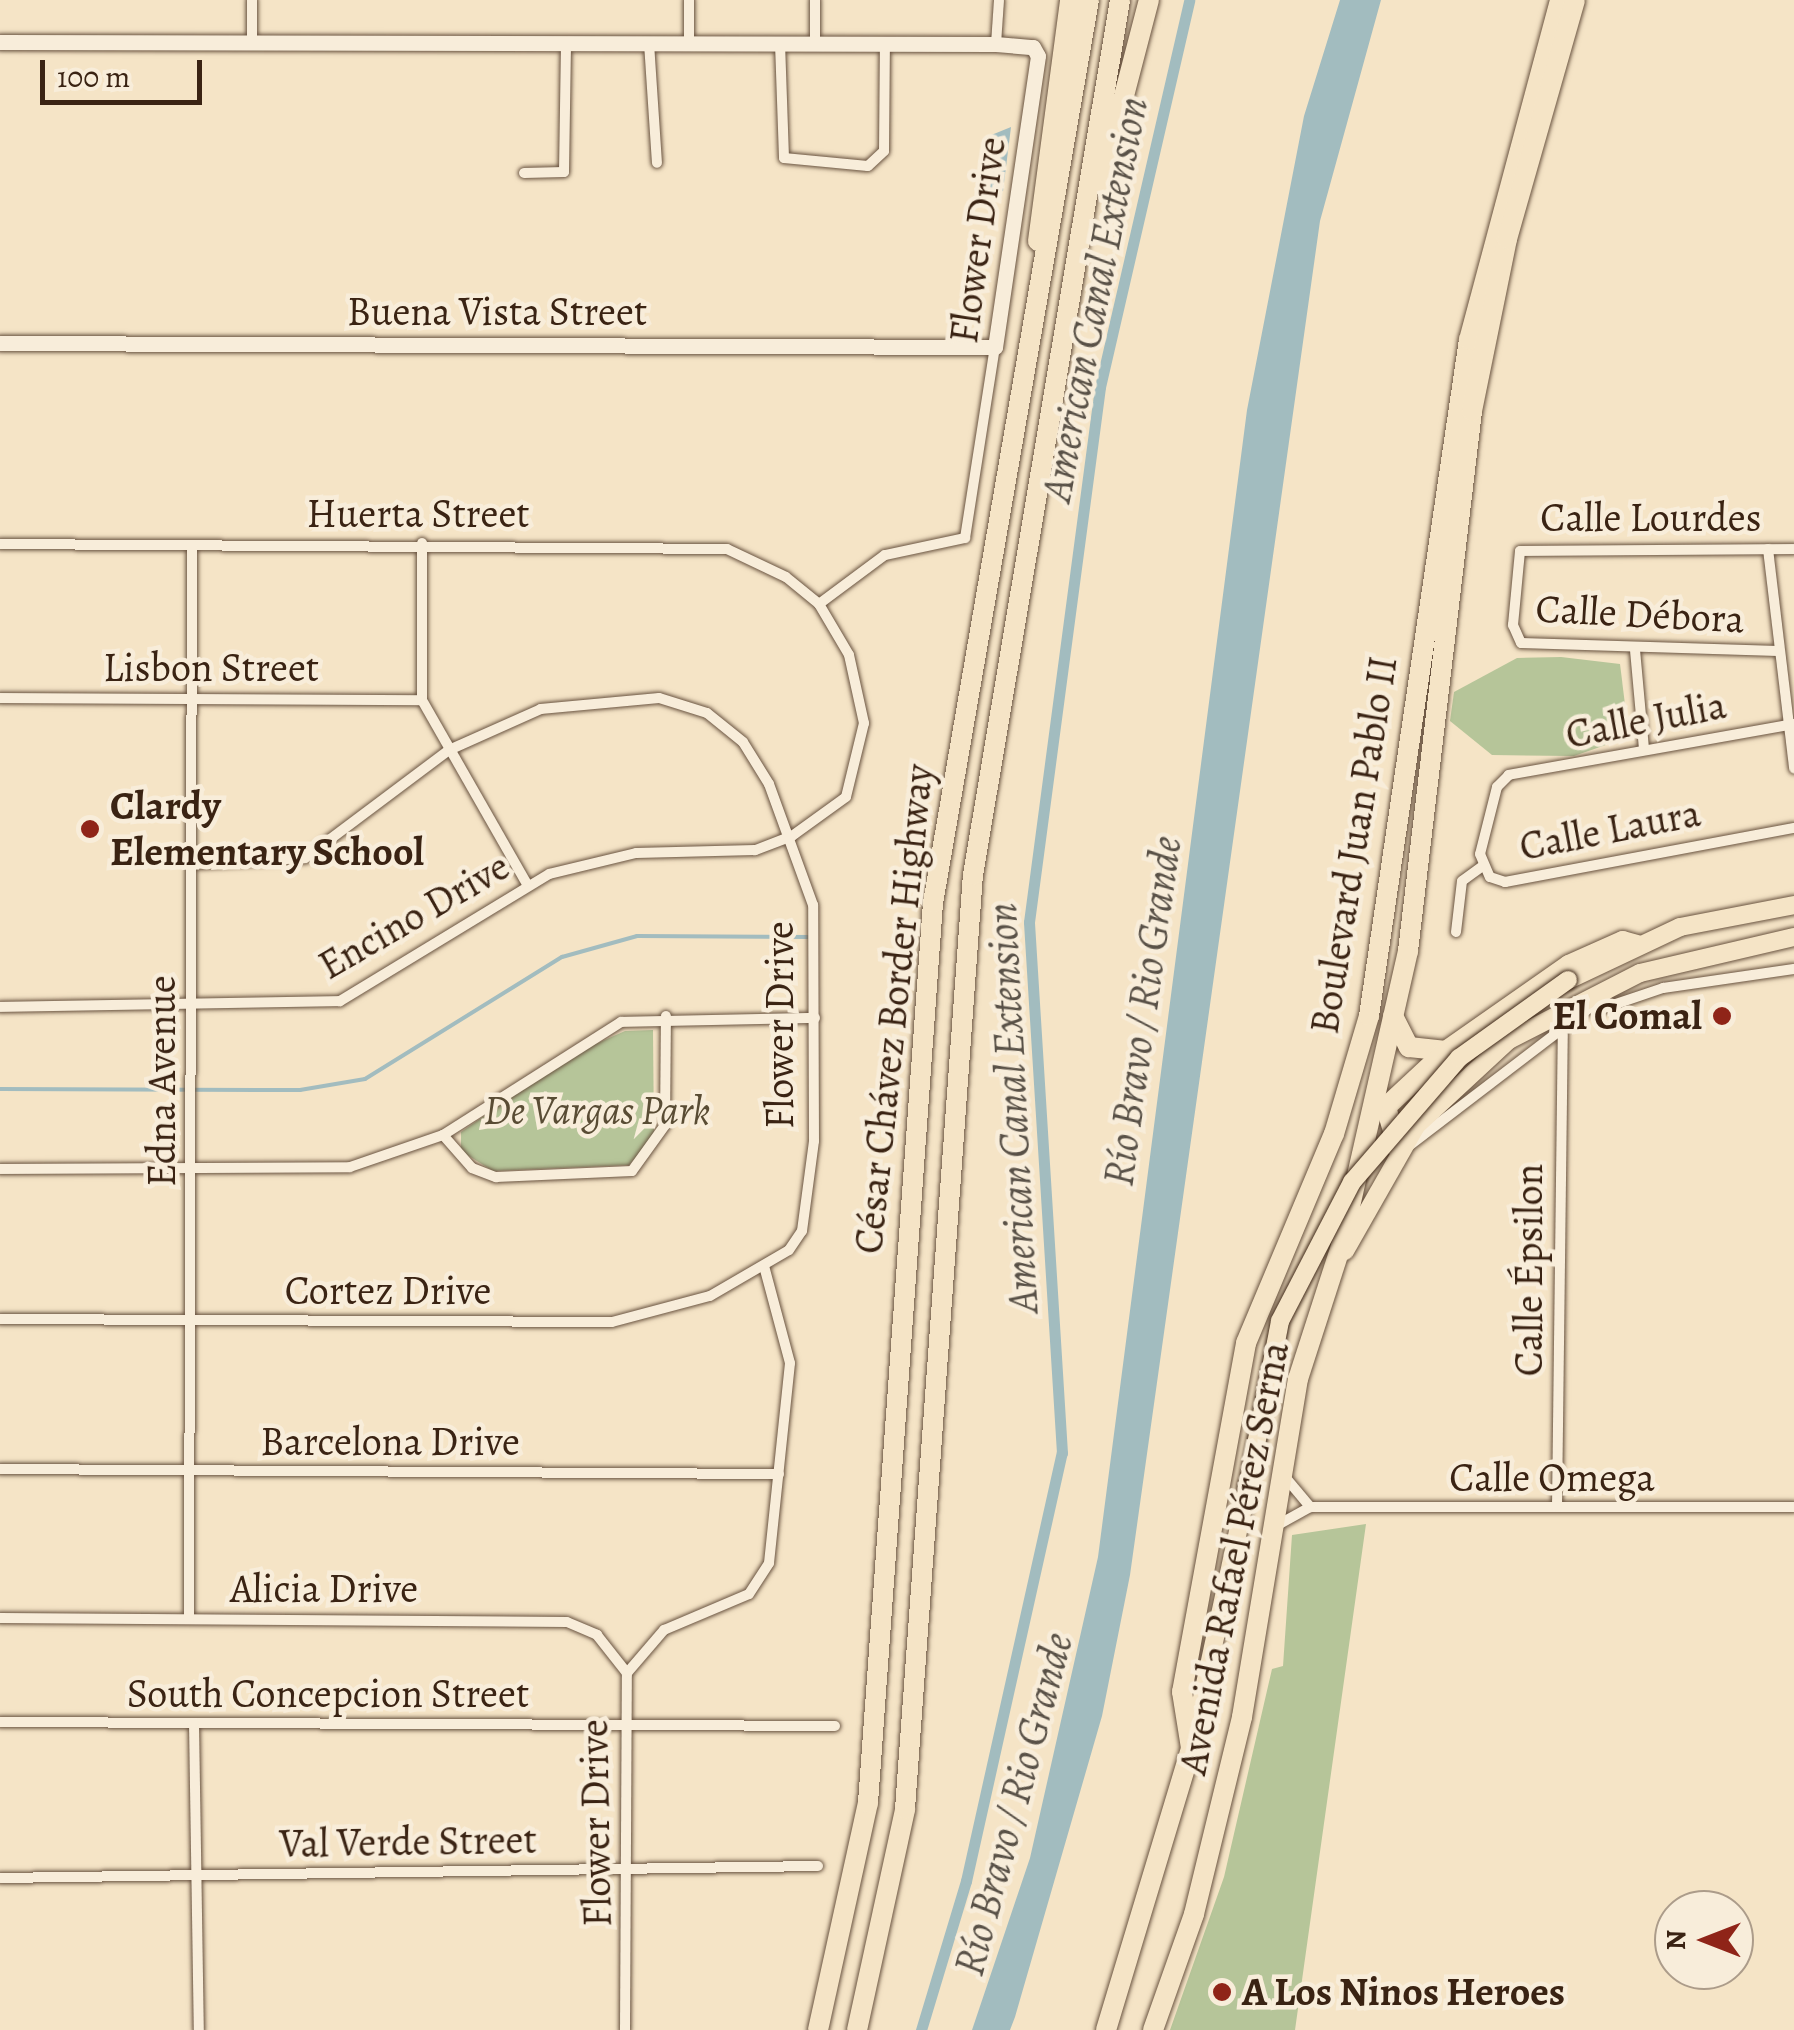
<!DOCTYPE html>
<html>
<head>
<meta charset="utf-8">
<style>
	body { margin:0 }
	#map { position:relative; width:1794px; height:2030px; overflow:hidden; background:#f5e4c6; font-family:Alegreya,serif }
	div>[style] { position:absolute }
	.green>* { inset:0; background:#b6c599 }
	.water>* { inset:0; background:#a2bcbf }
	.stream>* { height:4px; margin:-2px; padding:0 2px; transform-origin:2px; border-radius:2px; background:#a2bcbf }
	.canal>* { height:11px; margin:-5.5px; padding:0 5.5px; transform-origin:5.5px; border-radius:5.5px; background:#a2bcbf }
	.roads { filter:drop-shadow(0 0 2px #695340) drop-shadow(0 0 2px #695340) }
	.street>* { height:10px; margin:-5px; padding:0 5px; transform-origin:5px; border-radius:5px; background:#f8edda }
	.secondary>* { height:15px; margin:-7.5px; padding:0 7.5px; transform-origin:7.5px; border-radius:7.5px; background:#f8edda }
	.primary>* { height:18px; margin:-9px; padding:0 9px; transform-origin:9px; border-radius:9px; background:#f5e4c6 }
	.highway>* { height:20px; margin:-10px; padding:0 10px; transform-origin:10px; border-radius:10px; background:#f5e4c6 }
	.bridges { filter:drop-shadow(0 0 2px #3a2313) drop-shadow(0 0 2px #3a2313) }
	.primary-bridge>* { height:18px; margin:-9px; padding:0 9px; transform-origin:9px; border-radius:9px; background:#f5e4c6 }
	.dots>* { width:28px; height:28px; translate:-50% -50%; box-sizing:border-box; border:5px solid #f8edda; border-radius:50% }
	span { translate:-50% -50%; white-space:nowrap; text-align:center; line-height:1.15; -webkit-text-stroke:9px #f8edda; paint-order:stroke }
	.street-label { font-size:40px; color:#3a2313 }
	.poi-label { font-size:40px; color:#3a2313; font-weight:700 }
	.left { translate:0 -50%; text-align:left }
	.right { translate:-100% -50%; text-align:right }
	.park-label { font-size:40px; color:#594c34; font-style:italic }
	.water-label { font-size:42px; color:#595147; font-style:italic }
	.north { position:absolute; left:1654px; top:1890px; width:100px; height:100px; box-sizing:border-box; background:#f8edda; border:2px solid #ac9c8a; border-radius:50%; rotate:270deg; font-size:28px; font-weight:700; line-height:40px; text-align:center; color:#3a2313 }
	.north::after { content:''; display:block; margin:auto; width:35px; height:45px; background:#8f2418; clip-path:polygon(50% 0,100% 100%,50% 72%,0 100%) }
	.scale { position:absolute; left:40px; top:60px; width:162px; height:45px; box-sizing:border-box; border:5px solid #3a2313; border-top:0; padding-left:12px; font-size:30px; line-height:35px; white-space:nowrap; color:#3a2313; -webkit-text-stroke:8px #f8edda; paint-order:stroke }
</style>
</head>
<body>
<div id="map">
	<div class="green">
		<i style="clip-path:polygon(1561px 657px,1620px 664px,1629px 737px,1574px 756px,1492px 755px,1450px 721px,1454px 692px,1517px 658px)"></i>
		<i style="clip-path:polygon(653px 1030px,654px 1137px,629px 1165px,493px 1171px,461px 1151px,461px 1132px,573px 1054px,625px 1031px)"></i>
		<i style="clip-path:polygon(1366px 1524px,1295px 2030px,1170px 2030px,1224px 1877px,1272px 1669px,1283px 1666px,1292px 1535px)"></i>
	</div>
	<div class="water">
		<i style="clip-path:polygon(1340px 0,1381px 0,1320px 221px,1130px 1575px,1102px 1716px,1015px 2017px,1010px 2030px,972px 2030px,1030px 1858px,1098px 1557px,1247px 410px,1304px 116px)"></i>
		<i style="clip-path:polygon(1011px 127px,1003px 191px,982px 195px,984px 138px)"></i>
	</div>
	<div class="stream">
		<i style="left:0;top:1089px;width:300px;rotate:0.2deg"></i>
		<i style="left:300px;top:1090px;width:66px;rotate:-9.6deg"></i>
		<i style="left:365px;top:1079px;width:232px;rotate:-31.8deg"></i>
		<i style="left:562px;top:957px;width:78px;rotate:-15.6deg"></i>
		<i style="left:637px;top:936px;width:175px;rotate:0.3deg"></i>
	</div>
	<div class="canal">
		<i style="left:921px;top:2030px;width:156px;rotate:-73.2deg"></i>
		<i style="left:966px;top:1881px;width:439px;rotate:-77.4deg"></i>
		<i style="left:1062px;top:1453px;width:532px;rotate:-93.56deg"></i>
		<i style="left:1029px;top:922px;width:540px;rotate:-82.44deg"></i>
		<i style="left:1100px;top:387px;width:397px;rotate:-77deg"></i>
	</div>
	<div class="roads">
		<div class="street">
			<i style="left:689px;top:0;width:43px;rotate:90deg"></i>
			<i style="left:252px;top:43px;width:43px;rotate:-90deg"></i>
			<i style="left:649px;top:43px;width:120px;rotate:86.2deg"></i>
			<i style="left:780px;top:43px;width:115px;rotate:88deg"></i>
			<i style="left:784px;top:158px;width:84px;rotate:5.4deg"></i>
			<i style="left:868px;top:166px;width:22px;rotate:-43deg"></i>
			<i style="left:884px;top:151px;width:107px;rotate:-89.5deg"></i>
			<i style="left:815px;top:44px;width:44px;rotate:-90deg"></i>
			<i style="left:996px;top:44px;width:44px;rotate:-86.1deg"></i>
			<i style="left:524px;top:173px;width:40px;rotate:-1.4deg"></i>
			<i style="left:564px;top:172px;width:129px;rotate:-89.1deg"></i>
			<i style="left:422px;top:543px;width:157px;rotate:90deg"></i>
			<i style="left:422px;top:700px;width:212px;rotate:60.3deg"></i>
			<i style="left:0;top:544px;width:727px;rotate:0.39deg"></i>
			<i style="left:727px;top:549px;width:65px;rotate:25.4deg"></i>
			<i style="left:786px;top:577px;width:43px;rotate:39.3deg"></i>
			<i style="left:819px;top:604px;width:59px;rotate:59.5deg"></i>
			<i style="left:849px;top:655px;width:70px;rotate:77.6deg"></i>
			<i style="left:864px;top:723px;width:76px;rotate:103.7deg"></i>
			<i style="left:846px;top:797px;width:67px;rotate:144.2deg"></i>
			<i style="left:792px;top:836px;width:40px;rotate:159deg"></i>
			<i style="left:755px;top:850px;width:119px;rotate:178.6deg"></i>
			<i style="left:636px;top:853px;width:89px;rotate:166.4deg"></i>
			<i style="left:549px;top:874px;width:245px;rotate:148.7deg"></i>
			<i style="left:340px;top:1001px;width:340px;rotate:179deg"></i>
			<i style="left:1768px;top:549px;width:221px;rotate:83.2deg"></i>
			<i style="left:819px;top:604px;width:82px;rotate:-36.6deg"></i>
			<i style="left:885px;top:555px;width:82px;rotate:-12deg"></i>
			<i style="left:965px;top:538px;width:193px;rotate:-81.1deg"></i>
			<i style="left:1635px;top:650px;width:99px;rotate:84.8deg"></i>
			<i style="left:1778px;top:651px;width:257px;rotate:-178.2deg"></i>
			<i style="left:1521px;top:643px;width:20px;rotate:-114deg"></i>
			<i style="left:1513px;top:625px;width:74px;rotate:-84.6deg"></i>
			<i style="left:1520px;top:551px;width:274px;rotate:-0.4deg"></i>
			<i style="left:0;top:698px;width:422px;rotate:0.3deg"></i>
			<i style="left:1794px;top:724px;width:290px;rotate:169.9deg"></i>
			<i style="left:1509px;top:775px;width:17px;rotate:135deg"></i>
			<i style="left:1497px;top:787px;width:69px;rotate:104.2deg"></i>
			<i style="left:1480px;top:854px;width:25px;rotate:67deg"></i>
			<i style="left:1490px;top:877px;width:16px;rotate:18deg"></i>
			<i style="left:1505px;top:882px;width:294px;rotate:-10.6deg"></i>
			<i style="left:1456px;top:932px;width:51px;rotate:-83.3deg"></i>
			<i style="left:1462px;top:881px;width:26px;rotate:-36deg"></i>
			<i style="left:1598px;top:1010px;width:69px;rotate:-18.7deg"></i>
			<i style="left:1663px;top:988px;width:132px;rotate:-8.3deg"></i>
			<i style="left:443px;top:1135px;width:44px;rotate:48.7deg"></i>
			<i style="left:472px;top:1168px;width:26px;rotate:21deg"></i>
			<i style="left:496px;top:1177px;width:136px;rotate:-2.5deg"></i>
			<i style="left:632px;top:1171px;width:57px;rotate:-54.3deg"></i>
			<i style="left:665px;top:1125px;width:109px;rotate:-89.5deg"></i>
			<i style="left:1405px;top:1149px;width:255px;rotate:-37.4deg"></i>
			<i style="left:0;top:1169px;width:350px;rotate:-0.3deg"></i>
			<i style="left:350px;top:1167px;width:98px;rotate:-19deg"></i>
			<i style="left:443px;top:1135px;width:211px;rotate:-32.4deg"></i>
			<i style="left:621px;top:1022px;width:194px;rotate:-1.2deg"></i>
			<i style="left:0;top:1319px;width:612px;rotate:0.28deg"></i>
			<i style="left:612px;top:1322px;width:101px;rotate:-14.9deg"></i>
			<i style="left:710px;top:1296px;width:91px;rotate:-30.2deg"></i>
			<i style="left:789px;top:1250px;width:23px;rotate:-56deg"></i>
			<i style="left:802px;top:1231px;width:91px;rotate:-82.4deg"></i>
			<i style="left:814px;top:1141px;width:236px;rotate:-90.2deg"></i>
			<i style="left:813px;top:905px;width:129px;rotate:-110deg"></i>
			<i style="left:769px;top:784px;width:49px;rotate:-121.8deg"></i>
			<i style="left:743px;top:742px;width:46px;rotate:-141.1deg"></i>
			<i style="left:707px;top:713px;width:50px;rotate:-162.6deg"></i>
			<i style="left:659px;top:698px;width:119px;rotate:174.7deg"></i>
			<i style="left:541px;top:709px;width:101px;rotate:156deg"></i>
			<i style="left:449px;top:750px;width:180px;rotate:143.1deg"></i>
			<i style="left:305px;top:858px;width:112px;rotate:176.9deg"></i>
			<i style="left:0;top:1469px;width:779px;rotate:0.37deg"></i>
			<i style="left:1286px;top:1478px;width:38px;rotate:50deg"></i>
			<i style="left:1310px;top:1507px;width:484px"></i>
			<i style="left:1557px;top:1507px;width:473px;rotate:-89.3deg"></i>
			<i style="left:1276px;top:1526px;width:39px;rotate:-29deg"></i>
			<i style="left:0;top:1618px;width:567px;rotate:0.4deg"></i>
			<i style="left:567px;top:1622px;width:33px;rotate:23deg"></i>
			<i style="left:597px;top:1635px;width:48px;rotate:51.7deg"></i>
			<i style="left:189px;top:1618px;width:1073px;rotate:-89.84deg"></i>
			<i style="left:0;top:1722px;width:835px;rotate:0.27deg"></i>
			<i style="left:194px;top:1723px;width:307px;rotate:89.1deg"></i>
			<i style="left:0;top:1878px;width:818px;rotate:-0.84deg"></i>
			<i style="left:625px;top:2030px;width:357px;rotate:-89.7deg"></i>
			<i style="left:627px;top:1673px;width:57px;rotate:-49.3deg"></i>
			<i style="left:664px;top:1630px;width:92px;rotate:-23deg"></i>
			<i style="left:749px;top:1594px;width:37px;rotate:-57deg"></i>
			<i style="left:769px;top:1563px;width:201px;rotate:-84deg"></i>
			<i style="left:790px;top:1363px;width:100px;rotate:-105deg"></i>
		</div>
		<div class="secondary">
			<i style="left:0;top:42px;width:996px;rotate:0.12deg"></i>
			<i style="left:996px;top:44px;width:37px;rotate:5deg"></i>
			<i style="left:1033px;top:47px;width:10px;rotate:61deg"></i>
			<i style="left:1038px;top:56px;width:294px;rotate:98.4deg"></i>
			<i style="left:995px;top:347px;width:995px;rotate:-179.77deg"></i>
		</div>
		<div class="primary">
			<i style="left:1568px;top:980px;width:124px;rotate:-25.3deg"></i>
			<i style="left:1680px;top:927px;width:116px;rotate:-10.9deg"></i>
			<i style="left:1345px;top:1251px;width:144px;rotate:-60.4deg"></i>
			<i style="left:1416px;top:1126px;width:127px;rotate:-42.8deg"></i>
			<i style="left:1509px;top:1040px;width:147px;rotate:-27.1deg"></i>
			<i style="left:1640px;top:973px;width:158px;rotate:-13.2deg"></i>
			<i style="left:1192px;top:1744px;width:264px;rotate:-77.8deg"></i>
		</div>
		<div class="highway">
			<i style="left:1101px;top:184px;width:190px;rotate:-75.4deg"></i>
			<i style="left:1038px;top:241px;width:243px;rotate:-82.4deg"></i>
			<i style="left:1393px;top:1016px;width:35px;rotate:63deg"></i>
			<i style="left:1409px;top:1047px;width:37px;rotate:6deg"></i>
			<i style="left:1446px;top:1051px;width:150px;rotate:-35deg"></i>
			<i style="left:1569px;top:965px;width:59px;rotate:-24deg"></i>
			<i style="left:1623px;top:941px;width:15px;rotate:16deg"></i>
			<i style="left:1399px;top:1151px;width:46px;rotate:-106.5deg"></i>
			<i style="left:1386px;top:1107px;width:82px;rotate:-43deg"></i>
			<i style="left:818px;top:2030px;width:232px;rotate:-77.6deg"></i>
			<i style="left:868px;top:1803px;width:902px;rotate:-85.87deg"></i>
			<i style="left:933px;top:903px;width:916px;rotate:-80.2deg"></i>
			<i style="left:857px;top:2030px;width:226px;rotate:-77.7deg"></i>
			<i style="left:905px;top:1809px;width:936px;rotate:-85.84deg"></i>
			<i style="left:973px;top:875px;width:887px;rotate:-80.46deg"></i>
			<i style="left:1106px;top:2030px;width:295px;rotate:-73.2deg"></i>
			<i style="left:1191px;top:1748px;width:57px;rotate:-99.1deg"></i>
			<i style="left:1182px;top:1692px;width:355px;rotate:-79.6deg"></i>
			<i style="left:1246px;top:1343px;width:227px;rotate:-67.2deg"></i>
			<i style="left:1334px;top:1134px;width:123px;rotate:-73.5deg"></i>
			<i style="left:1369px;top:1016px;width:683px;rotate:-81.59deg"></i>
			<i style="left:1469px;top:340px;width:352px;rotate:-75deg"></i>
			<i style="left:1153px;top:2030px;width:123px;rotate:-70.5deg"></i>
			<i style="left:1194px;top:1914px;width:203px;rotate:-76.3deg"></i>
			<i style="left:1242px;top:1717px;width:343px;rotate:-80.6deg"></i>
			<i style="left:1298px;top:1379px;width:140px;rotate:-72.1deg"></i>
			<i style="left:1341px;top:1246px;width:303px;rotate:-77.2deg"></i>
			<i style="left:1408px;top:951px;width:544px;rotate:-83.24deg"></i>
			<i style="left:1472px;top:411px;width:176px;rotate:-78.5deg"></i>
			<i style="left:1507px;top:239px;width:248px;rotate:-74.1deg"></i>
		</div>
	</div>
	<div class="bridges">
		<div class="primary-bridge">
			<i style="left:1248px;top:1486px;width:168px;rotate:-79deg"></i>
			<i style="left:1280px;top:1321px;width:157px;rotate:-62.6deg"></i>
			<i style="left:1352px;top:1182px;width:164px;rotate:-49.2deg"></i>
			<i style="left:1459px;top:1058px;width:134px;rotate:-35.6deg"></i>
		</div>
	</div>
	<div class="dots">
		<i style="left:90px;top:829px;background:#8f2418"></i>
		<i style="left:1722px;top:1016px;background:#8f2418"></i>
		<i style="left:1222px;top:1992px;background:#8f2418"></i>
	</div>
	<div class="street-label">
		<span style="left:978px;top:240px;rotate:-82deg">Flower Drive</span>
		<span style="left:497px;top:312px">Buena Vista Street</span>
		<span style="left:418px;top:514px">Huerta Street</span>
		<span style="left:1651px;top:518px">Calle Lourdes</span>
		<span style="left:1640px;top:614px;rotate:3deg">Calle Débora</span>
		<span style="left:211px;top:668px">Lisbon Street</span>
		<span style="left:1646px;top:720px;rotate:-11deg">Calle Julia</span>
		<span style="left:1610px;top:830px;rotate:-11deg">Calle Laura</span>
		<span style="left:1354px;top:845px;rotate:-81deg">Boulevard Juan Pablo II</span>
		<span style="left:414px;top:916px;rotate:-30deg">Encino Drive</span>
		<span style="left:894px;top:1009px;rotate:-84deg">César Chávez Border Highway</span>
		<span style="left:780px;top:1025px;rotate:-90deg">Flower Drive</span>
		<span style="left:162px;top:1081px;rotate:-90deg">Edna Avenue</span>
		<span style="left:1529px;top:1270px;rotate:-90deg">Calle Épsilon</span>
		<span style="left:388px;top:1291px">Cortez Drive</span>
		<span style="left:390px;top:1442px">Barcelona Drive</span>
		<span style="left:1552px;top:1478px">Calle Omega</span>
		<span style="left:1234px;top:1558px;rotate:-79deg">Avenida Rafael Pérez Serna</span>
		<span style="left:324px;top:1589px">Alicia Drive</span>
		<span style="left:328px;top:1694px">South Concepcion Street</span>
		<span style="left:596px;top:1823px;rotate:-91deg">Flower Drive</span>
		<span style="left:408px;top:1842px;rotate:-1deg">Val Verde Street</span>
	</div>
	<div class="poi-label">
		<span class="left" style="left:110px;top:829px">Clardy<br>Elementary School</span>
		<span class="right" style="left:1702px;top:1016px">El Comal</span>
		<span class="left" style="left:1242px;top:1992px">A Los Ninos Heroes</span>
	</div>
	<div class="park-label">
		<span style="left:597px;top:1111px">De Vargas Park</span>
	</div>
	<div class="water-label">
		<span style="left:1094px;top:299px;rotate:-79deg">American Canal Extension</span>
		<span style="left:1142px;top:1011px;rotate:-82deg">Río Bravo / Rio Grande</span>
		<span style="left:1012px;top:1108px;rotate:-93deg">American Canal Extension</span>
		<span style="left:1013px;top:1804px;rotate:-75deg">Río Bravo / Rio Grande</span>
	</div>
	<div class="north">N</div>
	<div class="scale">100 m</div>
</div>
</body>
</html>
